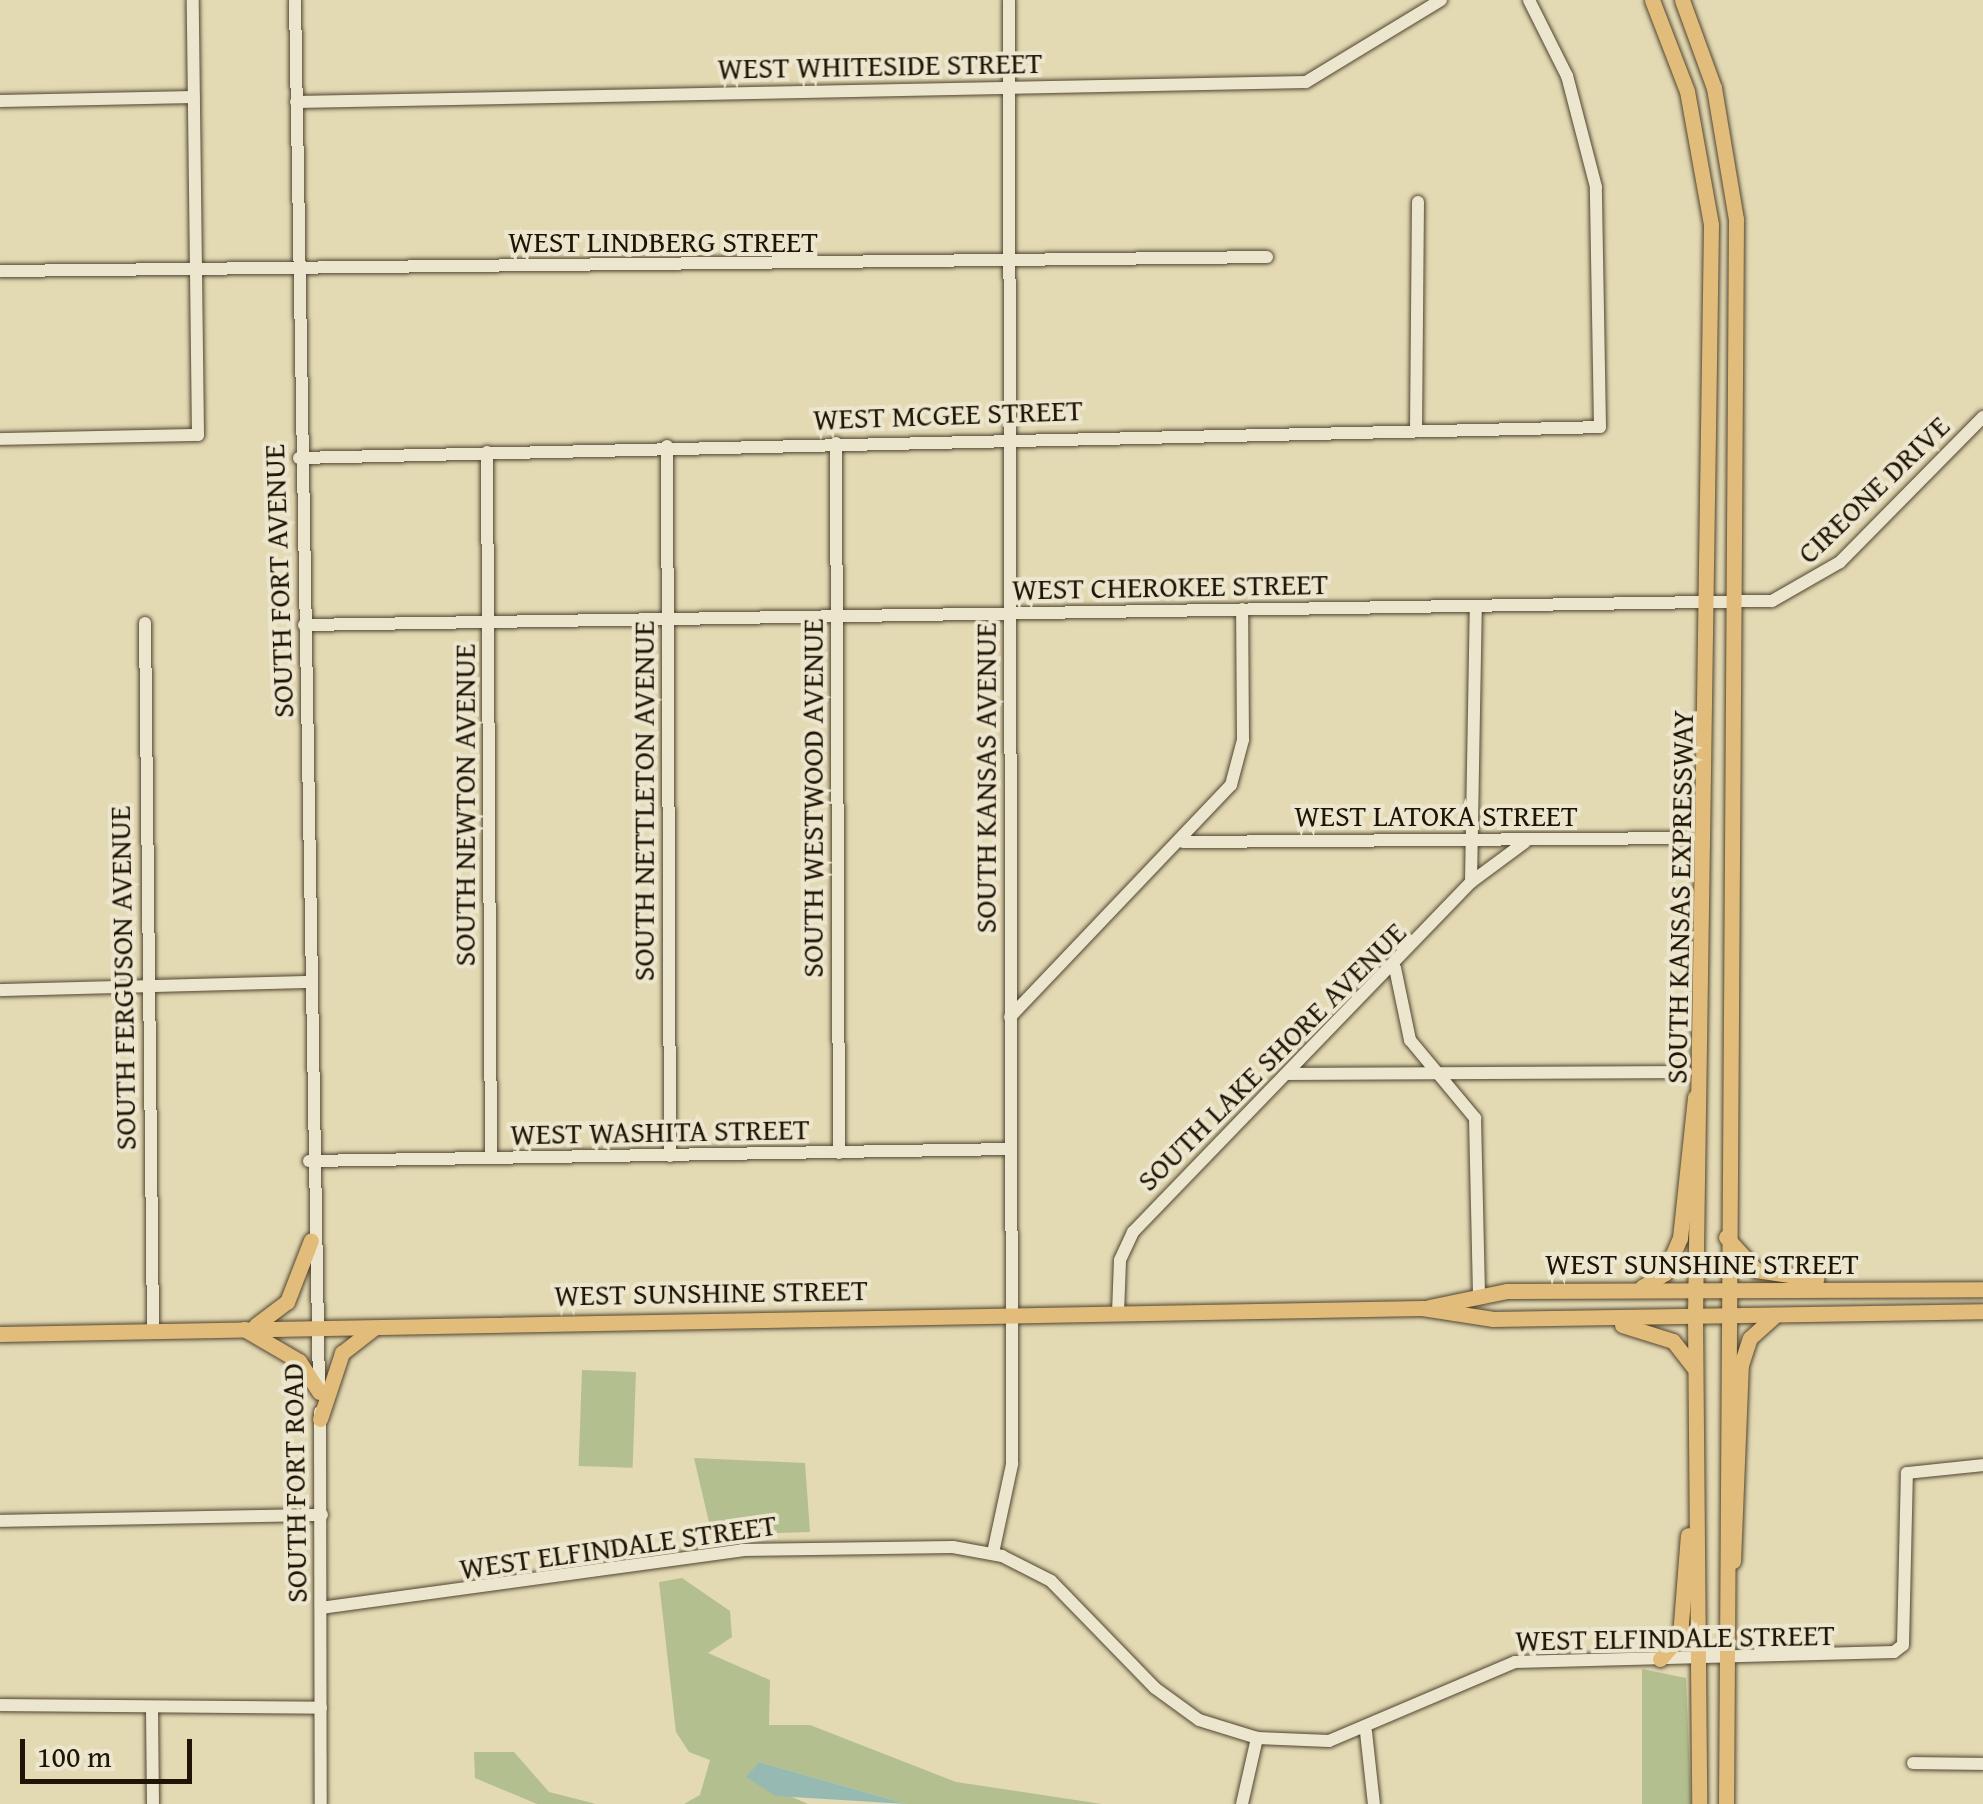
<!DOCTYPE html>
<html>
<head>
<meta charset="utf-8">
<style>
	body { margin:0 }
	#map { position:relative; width:1983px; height:1804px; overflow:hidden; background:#e3d9b3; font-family:"Gentium Book Plus",serif }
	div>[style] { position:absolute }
	.green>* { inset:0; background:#b3bf8e; transform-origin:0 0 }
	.water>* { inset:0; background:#96b9b1 }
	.roads { filter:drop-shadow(0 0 2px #504530) drop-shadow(0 0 2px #504530) }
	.minor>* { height:12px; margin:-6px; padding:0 6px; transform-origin:6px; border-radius:6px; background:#ede6ce }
	.major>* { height:15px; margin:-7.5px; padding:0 7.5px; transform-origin:7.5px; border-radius:7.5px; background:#e2bc7a }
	span { translate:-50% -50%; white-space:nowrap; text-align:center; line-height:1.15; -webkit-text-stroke:8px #ede6ce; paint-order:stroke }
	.street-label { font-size:30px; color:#1f1405 }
	.scale { position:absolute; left:20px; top:1739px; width:172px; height:45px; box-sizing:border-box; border:5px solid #1f1405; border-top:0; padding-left:12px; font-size:30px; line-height:35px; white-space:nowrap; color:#1f1405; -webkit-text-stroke:8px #ede6ce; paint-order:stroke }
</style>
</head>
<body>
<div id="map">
	<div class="green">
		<i style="left:582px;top:1370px;width:54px;height:96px;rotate:2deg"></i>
		<i style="clip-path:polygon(694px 1458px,805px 1463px,810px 1532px,712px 1535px)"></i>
		<i style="clip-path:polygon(682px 1578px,730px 1611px,732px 1637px,708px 1653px,770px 1680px,769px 1725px,810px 1725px,956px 1782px,1102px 1804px,907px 1804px,759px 1762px,747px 1777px,808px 1804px,684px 1804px,700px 1795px,710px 1760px,689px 1752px,676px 1732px,659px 1582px)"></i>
		<i style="clip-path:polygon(1642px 1669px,1686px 1678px,1691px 1804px,1642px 1804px)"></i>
		<i style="clip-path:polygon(474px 1752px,514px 1752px,549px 1792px,596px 1804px,537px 1804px,475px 1778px)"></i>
	</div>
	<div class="water">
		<i style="clip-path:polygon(759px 1762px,907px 1804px,776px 1796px,746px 1777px)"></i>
	</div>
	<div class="roads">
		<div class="minor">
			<i style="left:295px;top:0;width:1392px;rotate:89.01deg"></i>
			<i style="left:0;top:101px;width:194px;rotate:-1.2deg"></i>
			<i style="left:296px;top:102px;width:1010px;rotate:-1.13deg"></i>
			<i style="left:1306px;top:82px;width:158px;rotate:-31.3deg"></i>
			<i style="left:0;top:271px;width:1267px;rotate:-0.63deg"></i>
			<i style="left:1416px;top:430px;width:228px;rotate:-89.5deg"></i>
			<i style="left:0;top:439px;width:198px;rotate:-1.2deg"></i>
			<i style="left:198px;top:435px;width:435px;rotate:-90.7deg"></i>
			<i style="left:836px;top:443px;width:710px;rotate:89.76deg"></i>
			<i style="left:667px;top:446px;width:710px;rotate:89.76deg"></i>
			<i style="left:487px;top:452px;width:706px;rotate:89.68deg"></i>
			<i style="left:299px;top:458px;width:1301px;rotate:-1.36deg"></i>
			<i style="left:1600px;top:427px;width:240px;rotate:-91deg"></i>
			<i style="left:1596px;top:187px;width:115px;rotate:-104.6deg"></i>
			<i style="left:1567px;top:76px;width:85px;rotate:-116.6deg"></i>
			<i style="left:145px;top:623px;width:708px;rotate:89.35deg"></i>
			<i style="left:304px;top:625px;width:1468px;rotate:-0.94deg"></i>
			<i style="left:1772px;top:601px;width:78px;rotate:-29.8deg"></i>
			<i style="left:1840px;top:562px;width:204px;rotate:-45.4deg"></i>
			<i style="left:1183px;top:842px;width:506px;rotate:-0.45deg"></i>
			<i style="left:1471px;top:882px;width:67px;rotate:-36.5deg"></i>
			<i style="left:1395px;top:968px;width:74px;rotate:78.2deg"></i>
			<i style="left:1410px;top:1040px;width:102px;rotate:50.2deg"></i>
			<i style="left:1475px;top:1118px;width:175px;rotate:88.7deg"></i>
			<i style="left:0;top:990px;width:309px;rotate:-1.5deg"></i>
			<i style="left:1010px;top:1017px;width:320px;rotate:-46.4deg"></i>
			<i style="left:1231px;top:785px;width:47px;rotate:-75.1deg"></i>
			<i style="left:1243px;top:740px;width:131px;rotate:-90.4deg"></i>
			<i style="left:1287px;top:1074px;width:399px;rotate:-0.3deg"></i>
			<i style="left:309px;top:1161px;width:702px;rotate:-0.98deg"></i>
			<i style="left:1118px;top:1313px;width:53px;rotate:-87.8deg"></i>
			<i style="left:1120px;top:1260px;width:31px;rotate:-65deg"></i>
			<i style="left:1133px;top:1232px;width:487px;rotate:-46deg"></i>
			<i style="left:1471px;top:882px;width:275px;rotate:-89deg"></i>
			<i style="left:320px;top:1412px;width:392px;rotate:89.9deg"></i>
			<i style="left:0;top:1521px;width:322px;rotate:-1.1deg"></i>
			<i style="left:993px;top:1553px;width:91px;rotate:-77.9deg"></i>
			<i style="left:1012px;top:1464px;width:1464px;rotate:-90.12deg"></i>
			<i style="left:321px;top:1608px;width:425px;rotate:-7.8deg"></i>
			<i style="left:742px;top:1550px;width:211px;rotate:-0.8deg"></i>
			<i style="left:953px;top:1547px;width:50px;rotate:10.4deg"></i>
			<i style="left:1002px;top:1556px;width:55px;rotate:27deg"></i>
			<i style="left:1051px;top:1581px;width:149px;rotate:45.8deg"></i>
			<i style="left:1155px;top:1688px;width:54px;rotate:36deg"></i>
			<i style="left:1199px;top:1720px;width:61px;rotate:17.2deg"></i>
			<i style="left:1257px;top:1738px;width:72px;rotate:2.4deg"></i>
			<i style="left:1329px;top:1741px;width:202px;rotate:-23deg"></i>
			<i style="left:1515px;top:1662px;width:379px;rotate:-1.5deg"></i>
			<i style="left:1894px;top:1652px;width:11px;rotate:-38deg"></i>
			<i style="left:1903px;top:1645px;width:172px;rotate:-88.7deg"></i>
			<i style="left:1907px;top:1473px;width:76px;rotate:-6deg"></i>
			<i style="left:0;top:1705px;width:321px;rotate:0.5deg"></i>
			<i style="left:152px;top:1709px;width:95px;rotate:89.4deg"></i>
			<i style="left:1366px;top:1732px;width:72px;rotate:83.7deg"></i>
			<i style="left:1913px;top:1763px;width:70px;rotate:0.8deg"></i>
			<i style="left:1242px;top:1804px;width:68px;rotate:-77.2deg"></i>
		</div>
		<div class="major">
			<i style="left:1652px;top:0;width:97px;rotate:69deg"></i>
			<i style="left:1687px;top:91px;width:136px;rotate:79.8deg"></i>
			<i style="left:1711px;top:225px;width:1092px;rotate:90.84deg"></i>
			<i style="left:1695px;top:1317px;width:487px;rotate:89.5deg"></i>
			<i style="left:1682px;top:0;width:94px;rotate:70deg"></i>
			<i style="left:1714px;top:88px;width:133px;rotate:80.5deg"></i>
			<i style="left:1736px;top:219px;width:1585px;rotate:90.36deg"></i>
			<i style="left:1726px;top:1237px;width:45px;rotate:47.7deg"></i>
			<i style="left:1756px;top:1270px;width:61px;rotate:8.5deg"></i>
			<i style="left:1642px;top:1287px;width:27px;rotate:-31deg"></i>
			<i style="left:1665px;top:1273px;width:38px;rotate:-67deg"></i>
			<i style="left:1680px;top:1238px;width:142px;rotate:-83.9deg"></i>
			<i style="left:1429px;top:1307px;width:80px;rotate:-11.6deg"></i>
			<i style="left:1507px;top:1291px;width:476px;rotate:-0.2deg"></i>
			<i style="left:256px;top:1325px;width:39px;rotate:-37deg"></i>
			<i style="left:287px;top:1302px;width:66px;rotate:-68.8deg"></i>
			<i style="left:1622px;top:1325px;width:53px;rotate:17.4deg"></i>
			<i style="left:1673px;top:1341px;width:33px;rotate:52deg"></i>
			<i style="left:244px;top:1329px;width:64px;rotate:30.2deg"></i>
			<i style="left:299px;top:1361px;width:37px;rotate:57deg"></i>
			<i style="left:0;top:1334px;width:1422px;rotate:-1.05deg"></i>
			<i style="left:1422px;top:1308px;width:72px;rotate:8.8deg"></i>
			<i style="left:1493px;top:1319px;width:490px;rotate:-0.9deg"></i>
			<i style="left:320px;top:1419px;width:70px;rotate:-71.6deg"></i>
			<i style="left:342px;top:1353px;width:39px;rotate:-38deg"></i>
			<i style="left:1733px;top:1561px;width:196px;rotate:-87.7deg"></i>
			<i style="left:1741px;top:1365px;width:28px;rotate:-72deg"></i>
			<i style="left:1750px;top:1338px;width:31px;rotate:-42deg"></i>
			<i style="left:1660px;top:1659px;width:30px;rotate:-49deg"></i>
			<i style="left:1680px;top:1636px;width:101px;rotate:-85.5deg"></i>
		</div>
	</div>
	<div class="street-label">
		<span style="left:880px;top:65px;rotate:-1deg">WEST WHITESIDE STREET</span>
		<span style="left:663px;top:241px">WEST LINDBERG STREET</span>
		<span style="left:948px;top:414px;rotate:-2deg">WEST MCGEE STREET</span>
		<span style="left:1873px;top:489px;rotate:-44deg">CIREONE DRIVE</span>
		<span style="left:278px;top:581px;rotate:-92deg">SOUTH FORT AVENUE</span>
		<span style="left:1170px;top:586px;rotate:-1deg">WEST CHEROKEE STREET</span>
		<span style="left:985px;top:778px;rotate:-90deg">SOUTH KANSAS AVENUE</span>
		<span style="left:812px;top:798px;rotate:-90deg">SOUTH WESTWOOD AVENUE</span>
		<span style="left:643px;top:801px;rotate:-90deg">SOUTH NETTLETON AVENUE</span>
		<span style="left:464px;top:805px;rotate:-90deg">SOUTH NEWTON AVENUE</span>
		<span style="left:1436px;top:815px">WEST LATOKA STREET</span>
		<span style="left:1679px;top:897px;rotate:-89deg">SOUTH KANSAS EXPRESSWAY</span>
		<span style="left:122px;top:978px;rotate:-91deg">SOUTH FERGUSON AVENUE</span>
		<span style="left:1271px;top:1056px;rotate:-45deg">SOUTH LAKE SHORE AVENUE</span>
		<span style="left:660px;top:1131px;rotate:-1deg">WEST WASHITA STREET</span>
		<span style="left:1702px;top:1263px">WEST SUNSHINE STREET</span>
		<span style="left:711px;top:1292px;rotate:-1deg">WEST SUNSHINE STREET</span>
		<span style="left:294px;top:1483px;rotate:-91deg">SOUTH FORT ROAD</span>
		<span style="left:618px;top:1546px;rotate:-8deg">WEST ELFINDALE STREET</span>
		<span style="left:1675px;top:1637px;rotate:-1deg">WEST ELFINDALE STREET</span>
	</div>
	<div class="scale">100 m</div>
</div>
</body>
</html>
